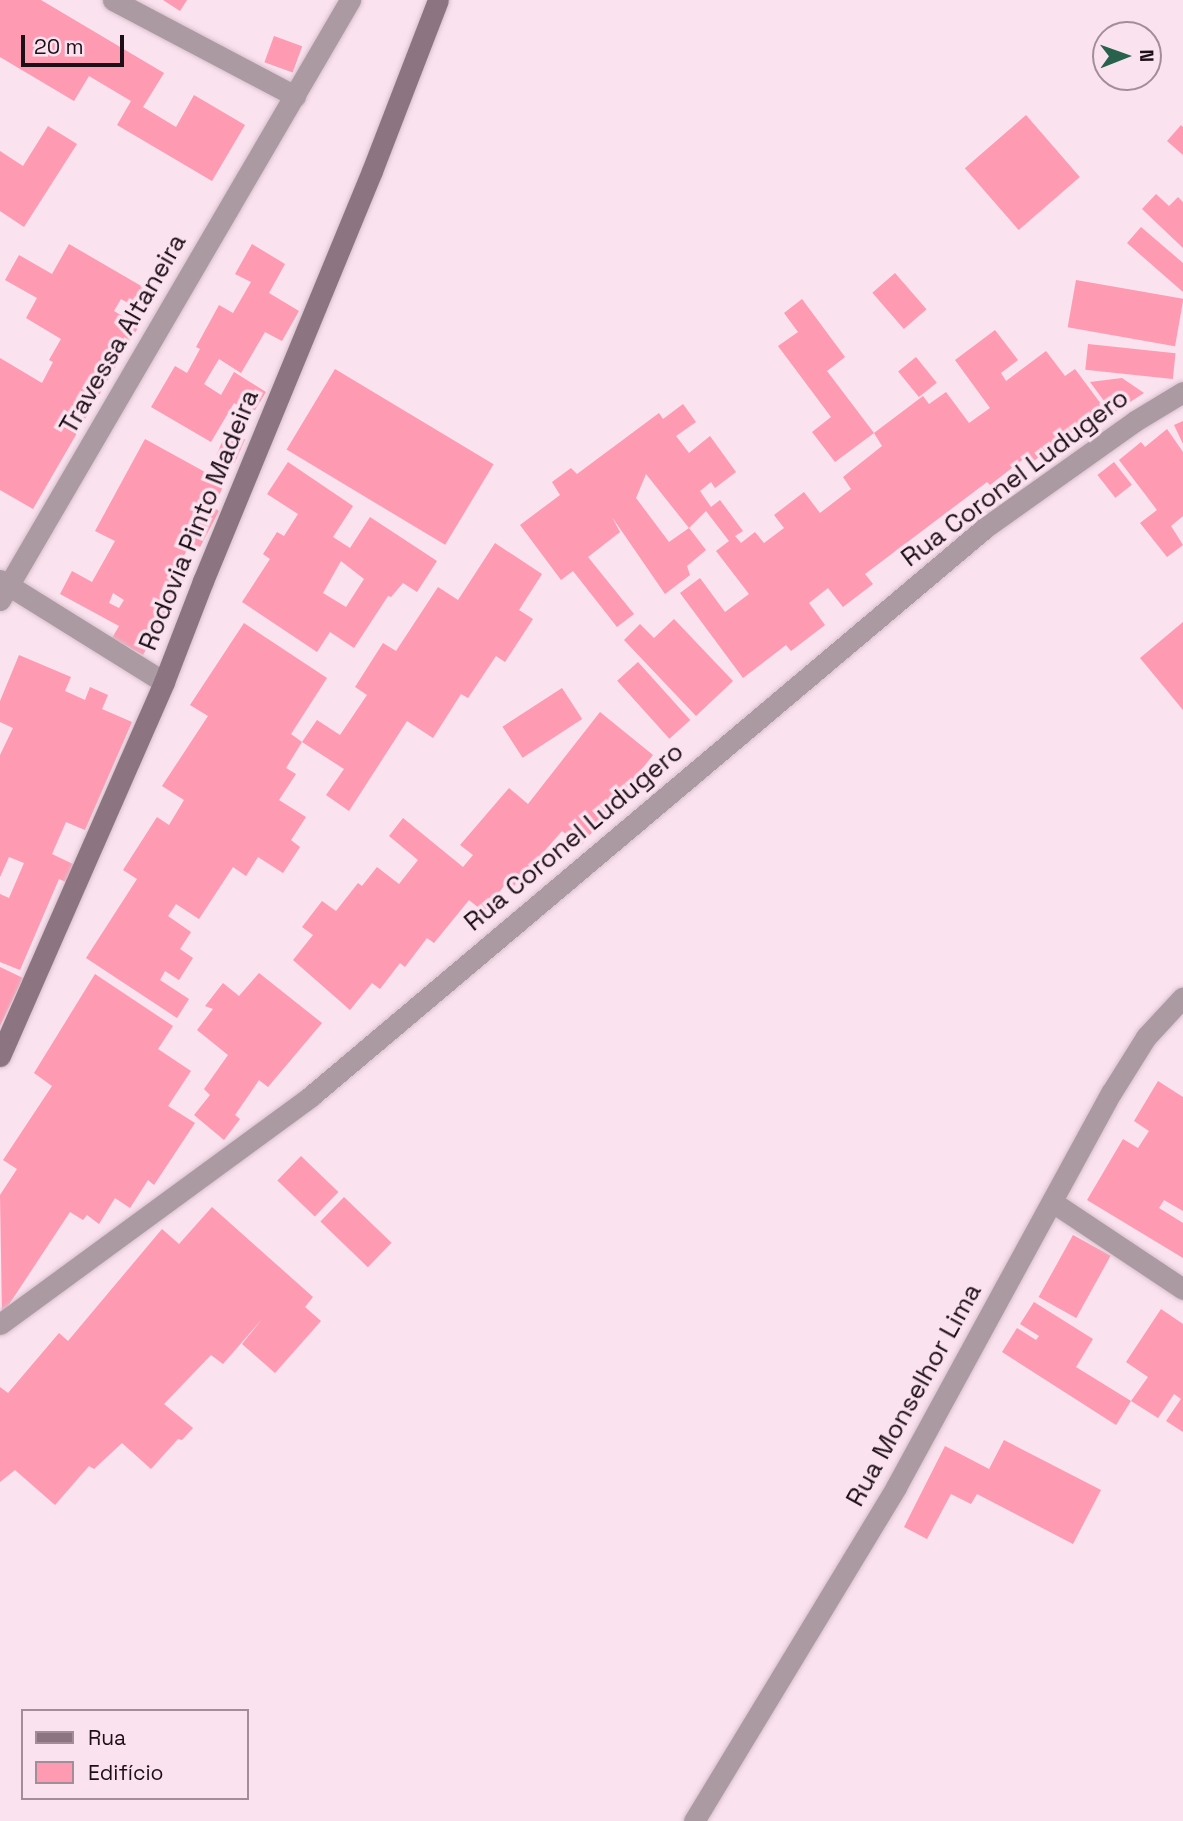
<!DOCTYPE html>
<html>
<head>
<meta charset="utf-8">
<style>
	body { margin:0 }
	#map { position:relative; width:1183px; height:1821px; overflow:hidden; background:#fbe2ef; font-family:"Space Grotesk",sans-serif }
	div>[style] { position:absolute }
	.building>* { inset:0; background:#fe9ab1; transform-origin:0 0 }
	.roads { filter:drop-shadow(0 0 2px #d7c0cc) drop-shadow(0 0 2px #d7c0cc) }
	.street>* { height:21px; margin:-10.5px; padding:0 10.5px; transform-origin:10.5px; border-radius:10.5px; background:#ac9aa3 }
	.secondary>* { height:21px; margin:-10.5px; padding:0 10.5px; transform-origin:10.5px; border-radius:10.5px; background:#8d7481 }
	span { translate:-50% -50%; white-space:nowrap; text-align:center; line-height:1.15; -webkit-text-stroke:7px #fbe2ef; paint-order:stroke }
	.street-label { font-size:26px; color:#1d0f17 }
	.legend { position:absolute; left:21px; top:1709px; width:228px; height:91px; box-sizing:border-box; background:#fbe2ef; border:2px solid #a28e99; margin:0; padding:9px 12px; list-style:none; font-size:21px; color:#1d0f17 }
	.legend li { display:flex; align-items:center; gap:14px; height:35px }
	.legend b { width:35px; border:2px solid #a28e99 }
	.north { position:absolute; left:1092px; top:21px; width:70px; height:70px; box-sizing:border-box; background:#fbe2ef; border:2px solid #a28e99; border-radius:50%; rotate:89deg; font-size:19px; font-weight:700; line-height:28px; text-align:center; color:#1d0f17 }
	.north::after { content:''; display:block; margin:auto; width:24px; height:32px; background:#28624c; clip-path:polygon(50% 0,100% 100%,50% 72%,0 100%) }
	.scale { position:absolute; left:21px; top:35px; width:103px; height:32px; box-sizing:border-box; border:4px solid #1d0f17; border-top:0; padding-left:9px; font-size:21px; line-height:24px; white-space:nowrap; color:#1d0f17; -webkit-text-stroke:5px #fbe2ef; paint-order:stroke }
</style>
</head>
<body>
<div id="map">
	<div class="building">
		<i style="clip-path:polygon(0 0,41px 0,164px 73px,143px 107px,176px 127px,194px 95px,245px 125px,212px 181px,117px 125px,131px 101px,89px 76px,74px 101px,0 57px)"></i>
		<i style="clip-path:polygon(163px 0,187px 0,180px 11px)"></i>
		<i style="left:274px;top:36px;width:30px;height:28px;rotate:20deg"></i>
		<i style="left:1026px;top:115px;width:82px;height:81px;rotate:49deg"></i>
		<i style="clip-path:polygon(1181px 125px,1183px 127px,1183px 155px,1167px 141px)"></i>
		<i style="clip-path:polygon(48px 126px,77px 144px,24px 227px,0 211px,0 151px,23px 166px)"></i>
		<i style="clip-path:polygon(1156px 194px,1169px 206px,1178px 197px,1183px 202px,1183px 248px,1142px 209px)"></i>
		<i style="clip-path:polygon(1141px 227px,1183px 263px,1183px 292px,1127px 243px)"></i>
		<i style="clip-path:polygon(69px 244px,155px 294px,144px 312px,121px 299px,114px 311px,139px 326px,33px 509px,0 490px,0 358px,42px 383px,53px 362px,49px 360px,61px 339px,26px 318px,37px 298px,5px 280px,19px 255px,52px 274px)"></i>
		<i style="clip-path:polygon(252px 244px,285px 264px,269px 293px,299px 311px,282px 341px,265px 332px,241px 373px,219px 359px,204px 384px,221px 395px,234px 372px,266px 392px,252px 415px,234px 403px,211px 442px,151px 407px,175px 366px,187px 373px,200px 349px,196px 347px,219px 305px,233px 313px,251px 282px,235px 274px)"></i>
		<i style="left:895px;top:273px;width:48px;height:30px;rotate:49deg"></i>
		<i style="left:1076px;top:280px;width:109px;height:48px;rotate:10deg"></i>
		<i style="clip-path:polygon(802px 299px,845px 357px,827px 371px,874px 433px,835px 462px,812px 432px,831px 417px,778px 346px,798px 332px,784px 313px)"></i>
		<i style="clip-path:polygon(995px 330px,1018px 360px,1001px 373px,1006px 381px,1046px 351px,1065px 376px,1075px 369px,1104px 408px,1031px 463px,1026px 457px,990px 485px,987px 482px,865px 574px,873px 584px,843px 607px,828px 588px,809px 603px,825px 625px,791px 651px,786px 645px,743px 678px,680px 593px,700px 578px,725px 612px,749px 594px,716px 551px,729px 541px,706px 511px,689px 528px,646px 474px,636px 498px,669px 542px,689px 528px,706px 550px,687px 566px,690px 575px,665px 594px,612px 517px,620px 532px,588px 557px,634px 614px,617px 627px,573px 571px,561px 580px,520px 525px,560px 495px,552px 482px,571px 468px,577px 474px,659px 413px,663px 419px,683px 404px,696px 422px,676px 436px,689px 453px,710px 436px,736px 472px,715px 488px,711px 482px,700px 491px,711px 507px,720px 500px,743px 531px,735px 536px,741px 543px,755px 532px,764px 543px,784px 528px,774px 515px,804px 492px,820px 513px,851px 489px,843px 477px,882px 446px,874px 433px,923px 396px,929px 404px,946px 392px,969px 423px,990px 408px,955px 360px)"></i>
		<i style="left:1088px;top:344px;width:88px;height:26px;rotate:6deg"></i>
		<i style="left:916px;top:357px;width:33px;height:23px;rotate:51deg"></i>
		<i style="left:335px;top:369px;width:185px;height:94px;rotate:31deg"></i>
		<i style="clip-path:polygon(1122px 378px,1144px 393px,1113px 413px,1090px 382px)"></i>
		<i style="clip-path:polygon(1183px 421px,1183px 444px,1174px 425px)"></i>
		<i style="clip-path:polygon(1167px 429px,1183px 452px,1183px 516px,1171px 526px,1183px 545px,1167px 557px,1140px 523px,1157px 510px,1119px 460px,1141px 442px,1145px 447px)"></i>
		<i style="left:227px;top:431px;width:20px;height:26px;rotate:24deg"></i>
		<i style="clip-path:polygon(evenodd,145px 439px,225px 483px,213px 507px,219px 511px,196px 555px,187px 550px,174px 574px,184px 580px,143px 655px,112px 638px,119px 626px,60px 594px,72px 571px,92px 582px,115px 541px,95px 531px,145px 439px,113px 593px,124px 600px,119px 608px,109px 603px,113px 593px)"></i>
		<i style="clip-path:polygon(evenodd,288px 462px,353px 506px,333px 537px,350px 548px,370px 517px,437px 561px,417px 592px,403px 583px,391px 597px,388px 596px,354px 648px,330px 632px,317px 652px,242px 602px,270px 559px,263px 554px,277px 532px,284px 536px,298px 514px,267px 494px,288px 462px,341px 561px,364px 579px,346px 607px,323px 593px,341px 561px)"></i>
		<i style="left:1114px;top:462px;width:29px;height:21px;rotate:52deg"></i>
		<i style="clip-path:polygon(495px 543px,542px 574px,519px 610px,533px 619px,505px 662px,496px 656px,468px 698px,461px 694px,433px 738px,407px 721px,349px 811px,326px 795px,344px 769px,302px 742px,317px 720px,340px 735px,367px 695px,355px 687px,383px 643px,396px 651px,438px 587px,458px 600px)"></i>
		<i style="clip-path:polygon(674px 619px,733px 681px,696px 716px,624px 640px,640px 624px,654px 638px)"></i>
		<i style="clip-path:polygon(1183px 622px,1183px 710px,1140px 658px)"></i>
		<i style="clip-path:polygon(244px 623px,327px 678px,291px 734px,302px 742px,286px 768px,296px 774px,279px 800px,306px 817px,291px 840px,300px 847px,283px 873px,258px 857px,246px 876px,233px 867px,199px 919px,176px 904px,168px 916px,191px 932px,180px 949px,193px 958px,179px 980px,165px 971px,160px 980px,189px 999px,177px 1018px,86px 958px,137px 879px,123px 870px,157px 817px,169px 825px,184px 800px,162px 786px,208px 716px,190px 705px)"></i>
		<i style="clip-path:polygon(19px 655px,71px 677px,65px 691px,85px 700px,90px 687px,108px 695px,102px 709px,132px 722px,85px 830px,66px 822px,52px 854px,75px 865px,68px 883px,59px 879px,20px 970px,0 962px,0 894px,9px 898px,24px 863px,9px 857px,0 877px,0 755px,13px 728px,0 722px,0 701px)"></i>
		<i style="left:638px;top:662px;width:78px;height:28px;rotate:48deg"></i>
		<i style="left:562px;top:688px;width:37px;height:71px;rotate:57deg"></i>
		<i style="clip-path:polygon(600px 712px,653px 755px,581px 846px,562px 831px,513px 887px,507px 882px,484px 912px,469px 900px,434px 943px,427px 938px,405px 967px,400px 963px,380px 989px,372px 983px,350px 1010px,293px 960px,313px 935px,302px 927px,322px 901px,336px 911px,358px 883px,362px 886px,377px 867px,399px 884px,418px 860px,389px 836px,403px 818px,463px 867px,473px 855px,460px 845px,509px 788px,528px 804px)"></i>
		<i style="clip-path:polygon(0 967px,23px 978px,0 1026px)"></i>
		<i style="clip-path:polygon(259px 973px,322px 1023px,268px 1087px,259px 1080px,235px 1115px,240px 1119px,224px 1140px,194px 1115px,210px 1095px,204px 1089px,228px 1055px,197px 1030px,213px 1009px,205px 1006px,223px 983px,239px 996px)"></i>
		<i style="clip-path:polygon(95px 974px,173px 1026px,158px 1049px,191px 1071px,168px 1106px,195px 1123px,154px 1185px,148px 1180px,130px 1208px,115px 1198px,99px 1224px,87px 1215px,83px 1220px,70px 1212px,2px 1315px,0 1195px,17px 1169px,3px 1160px,52px 1086px,34px 1073px)"></i>
		<i style="clip-path:polygon(1158px 1081px,1183px 1097px,1183px 1211px,1164px 1200px,1159px 1208px,1183px 1223px,1183px 1258px,1087px 1200px,1123px 1139px,1138px 1148px,1149px 1131px,1134px 1121px)"></i>
		<i style="left:301px;top:1156px;width:52px;height:34px;rotate:44deg"></i>
		<i style="left:344px;top:1197px;width:66px;height:34px;rotate:44deg"></i>
		<i style="clip-path:polygon(212px 1207px,313px 1297px,305px 1307px,321px 1321px,275px 1373px,242px 1344px,263px 1318px,223px 1364px,211px 1355px,164px 1404px,193px 1428px,182px 1440px,178px 1439px,151px 1469px,122px 1443px,94px 1469px,89px 1466px,55px 1505px,15px 1470px,0 1482px,0 1387px,8px 1393px,59px 1333px,68px 1341px,162px 1229px,179px 1244px)"></i>
		<i style="left:1073px;top:1235px;width:43px;height:71px;rotate:29deg"></i>
		<i style="clip-path:polygon(1034px 1302px,1093px 1339px,1076px 1367px,1131px 1401px,1116px 1425px,1002px 1352px,1017px 1328px,1036px 1340px,1039px 1336px,1020px 1324px)"></i>
		<i style="clip-path:polygon(1161px 1309px,1183px 1324px,1183px 1432px,1166px 1421px,1181px 1399px,1174px 1394px,1158px 1418px,1131px 1401px,1148px 1377px,1126px 1362px)"></i>
		<i style="clip-path:polygon(1004px 1440px,1101px 1490px,1073px 1544px,977px 1494px,971px 1504px,951px 1494px,927px 1539px,904px 1527px,945px 1446px,989px 1469px)"></i>
	</div>
	<div class="roads">
		<div class="street">
			<i style="left:113px;top:0;width:206px;rotate:27.8deg"></i>
			<i style="left:0;top:580px;width:193px;rotate:31.9deg"></i>
			<i style="left:0;top:600px;width:695px;rotate:-59.74deg"></i>
			<i style="left:1054px;top:1203px;width:155px;rotate:33.7deg"></i>
			<i style="left:0;top:1324px;width:386px;rotate:-36.2deg"></i>
			<i style="left:311px;top:1096px;width:883px;rotate:-40.13deg"></i>
			<i style="left:986px;top:527px;width:183px;rotate:-35.4deg"></i>
			<i style="left:1135px;top:421px;width:56px;rotate:-31.1deg"></i>
			<i style="left:694px;top:1821px;width:390px;rotate:-58.8deg"></i>
			<i style="left:896px;top:1487px;width:449px;rotate:-61.4deg"></i>
			<i style="left:1111px;top:1093px;width:66px;rotate:-58deg"></i>
			<i style="left:1146px;top:1037px;width:54px;rotate:-47.2deg"></i>
		</div>
		<div class="secondary">
			<i style="left:0;top:1056px;width:408px;rotate:-66.3deg"></i>
			<i style="left:164px;top:682px;width:108px;rotate:-68.9deg"></i>
			<i style="left:203px;top:581px;width:443px;rotate:-67.6deg"></i>
			<i style="left:372px;top:171px;width:183px;rotate:-68.9deg"></i>
		</div>
	</div>
	<div class="street-label">
		<span style="left:123px;top:334px;rotate:-60deg">Travessa Altaneira</span>
		<span style="left:1015px;top:478px;rotate:-37deg">Rua Coronel Ludugero</span>
		<span style="left:199px;top:520px;rotate:-68deg">Rodovia Pinto Madeira</span>
		<span style="left:574px;top:837px;rotate:-40deg">Rua Coronel Ludugero</span>
		<span style="left:914px;top:1395px;rotate:-61deg">Rua Monselhor Lima</span>
	</div>
	<ul class="legend">
	<li><b style="height:9px;background:#8d7481"></b>Rua</li>
	<li><b style="height:19px;background:#fe9ab1"></b>Edifício</li>
	</ul>
	<div class="north">N</div>
	<div class="scale">20 m</div>
</div>
</body>
</html>
